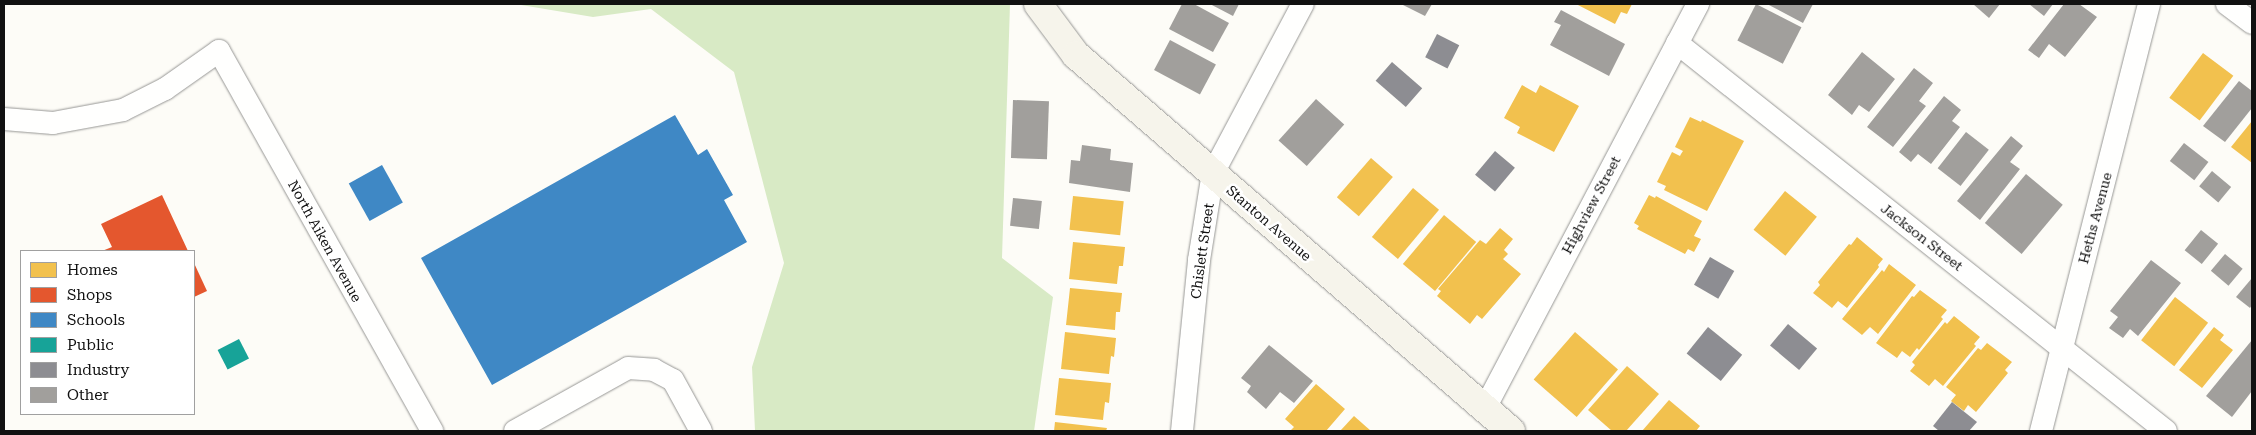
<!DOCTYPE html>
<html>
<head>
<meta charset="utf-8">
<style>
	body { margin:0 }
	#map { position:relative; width:2256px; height:435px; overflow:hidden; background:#fdfcf7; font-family:"Roboto Serif",serif }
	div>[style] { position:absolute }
	.forest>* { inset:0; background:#d8eac5 }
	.homes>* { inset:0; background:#f2c14e; transform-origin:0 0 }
	.shops>* { inset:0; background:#e4572e }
	.schools>* { inset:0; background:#3f88c5; transform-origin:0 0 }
	.public>* { inset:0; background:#17a398; transform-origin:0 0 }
	.industry>* { inset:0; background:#8d8d92; transform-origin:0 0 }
	.building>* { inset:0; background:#a19f9c; transform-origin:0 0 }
	.roads { filter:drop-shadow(0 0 1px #979795) drop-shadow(0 0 1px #979795) }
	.street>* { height:22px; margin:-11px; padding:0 11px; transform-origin:11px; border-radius:11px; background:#fffffe }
	.secondary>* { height:28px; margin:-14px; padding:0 14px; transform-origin:14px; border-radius:14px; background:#f6f4eb }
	span { translate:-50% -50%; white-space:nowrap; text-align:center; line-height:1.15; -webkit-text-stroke:5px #fff; paint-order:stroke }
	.street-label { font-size:14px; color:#111 }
	.frame { position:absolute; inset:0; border:5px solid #111; pointer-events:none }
	.legend { position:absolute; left:20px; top:250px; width:175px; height:165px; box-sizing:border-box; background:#fff; border:1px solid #a0a0a0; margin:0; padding:6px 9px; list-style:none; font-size:15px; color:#111 }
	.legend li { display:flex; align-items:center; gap:10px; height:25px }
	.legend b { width:25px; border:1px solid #a0a0a0 }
</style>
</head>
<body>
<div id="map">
	<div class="forest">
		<i style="clip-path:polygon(515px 4px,1010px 4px,1002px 258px,1053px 297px,1034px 431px,755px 431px,752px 367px,784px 263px,734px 72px,651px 9px,593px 17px)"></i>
	</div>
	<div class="homes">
		<i style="clip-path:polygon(1576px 4px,1632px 4px,1627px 14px,1621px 12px,1615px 24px)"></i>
		<i style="left:2203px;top:53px;width:38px;height:56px;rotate:37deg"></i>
		<i style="clip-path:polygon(1522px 85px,1536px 93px,1540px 85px,1579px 106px,1554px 152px,1517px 133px,1520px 127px,1504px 118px)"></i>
		<i style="clip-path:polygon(1690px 117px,1701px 122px,1702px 120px,1744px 141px,1707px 211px,1664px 190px,1666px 186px,1657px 182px,1672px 152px,1680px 156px,1681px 154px,1683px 151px,1675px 147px)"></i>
		<i style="clip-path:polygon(2252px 121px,2252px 163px,2231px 147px)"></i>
		<i style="left:1371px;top:158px;width:29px;height:52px;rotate:41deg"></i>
		<i style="left:1413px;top:188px;width:34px;height:64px;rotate:40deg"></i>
		<i style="left:1785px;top:191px;width:41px;height:50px;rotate:39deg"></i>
		<i style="clip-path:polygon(1649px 195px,1655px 198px,1656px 196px,1702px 221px,1694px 236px,1701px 239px,1694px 252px,1688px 249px,1685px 254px,1637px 229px,1639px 226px,1634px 223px)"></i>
		<i style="left:1073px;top:196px;width:51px;height:34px;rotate:6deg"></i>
		<i style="left:1444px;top:215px;width:42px;height:64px;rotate:40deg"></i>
		<i style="clip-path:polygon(1500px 228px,1513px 239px,1504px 250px,1508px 254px,1503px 259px,1521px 274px,1482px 319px,1477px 315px,1470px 324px,1437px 296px,1441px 291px,1438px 289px,1480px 240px,1486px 244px)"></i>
		<i style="clip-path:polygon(1857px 237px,1883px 259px,1878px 265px,1879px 267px,1847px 308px,1838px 301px,1832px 308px,1813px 293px,1820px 285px,1818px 282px,1849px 244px,1851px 245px)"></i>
		<i style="clip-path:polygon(1073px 242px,1125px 247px,1123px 266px,1119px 266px,1117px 284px,1069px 279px)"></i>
		<i style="clip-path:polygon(1889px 264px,1916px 285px,1878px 334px,1870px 327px,1862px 335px,1842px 319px,1882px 270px,1884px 272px)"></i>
		<i style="clip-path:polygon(1070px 288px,1122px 293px,1120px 312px,1116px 312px,1115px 330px,1066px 325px)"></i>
		<i style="clip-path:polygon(1920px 290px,1947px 310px,1941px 317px,1943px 319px,1919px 350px,1917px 348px,1910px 357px,1902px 351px,1897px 358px,1876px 343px,1912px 296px,1914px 297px)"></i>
		<i style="left:2175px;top:297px;width:42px;height:55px;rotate:38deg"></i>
		<i style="clip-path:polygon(1954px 316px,1980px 337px,1974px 344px,1976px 346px,1943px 386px,1935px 379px,1929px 386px,1910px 371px,1915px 365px,1912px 362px,1945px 322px,1947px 324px)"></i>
		<i style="clip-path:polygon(2214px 327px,2224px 335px,2220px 340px,2233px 350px,2202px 388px,2179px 370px)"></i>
		<i style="clip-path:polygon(1065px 332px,1116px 338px,1114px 357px,1111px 356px,1109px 374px,1061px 369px)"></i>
		<i style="left:1575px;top:332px;width:57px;height:63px;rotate:41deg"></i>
		<i style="clip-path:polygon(1987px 343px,2012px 362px,2005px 370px,2008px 373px,1976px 412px,1968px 405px,1964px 411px,1951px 401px,1956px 395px,1946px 387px,1978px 348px,1981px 350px)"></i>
		<i style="clip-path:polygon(1627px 366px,1659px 394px,1626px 431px,1612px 431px,1588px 410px)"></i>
		<i style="clip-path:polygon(1059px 378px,1111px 383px,1109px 403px,1105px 402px,1103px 420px,1055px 415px)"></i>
		<i style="clip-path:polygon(1316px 384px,1345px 409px,1326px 431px,1290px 431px,1294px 427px,1285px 419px)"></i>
		<i style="clip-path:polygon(1669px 400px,1700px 426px,1696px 431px,1642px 431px)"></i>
		<i style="clip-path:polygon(1354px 416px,1371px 431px,1340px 431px)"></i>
		<i style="clip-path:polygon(1055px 422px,1107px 428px,1106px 431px,1054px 431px)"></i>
	</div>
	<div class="shops">
		<i style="clip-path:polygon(162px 195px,188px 251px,102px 251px,112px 247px,101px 224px)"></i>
		<i style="clip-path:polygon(194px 263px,207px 291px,194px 297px)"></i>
	</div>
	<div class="schools">
		<i style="clip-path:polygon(675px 115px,698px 155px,707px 149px,733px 195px,724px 200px,747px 242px,492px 385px,421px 258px)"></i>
		<i style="left:382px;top:165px;width:43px;height:38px;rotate:61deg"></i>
	</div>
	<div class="public">
		<i style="left:239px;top:339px;width:22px;height:24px;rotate:63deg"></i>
	</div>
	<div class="industry">
		<i style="left:1437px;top:34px;width:25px;height:26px;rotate:27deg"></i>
		<i style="left:1392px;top:62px;width:40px;height:25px;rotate:41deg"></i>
		<i style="left:1495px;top:151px;width:26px;height:31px;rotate:40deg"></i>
		<i style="left:1710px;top:257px;width:28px;height:32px;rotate:30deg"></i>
		<i style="left:1788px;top:324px;width:38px;height:28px;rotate:40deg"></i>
		<i style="left:1708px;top:327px;width:44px;height:34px;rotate:39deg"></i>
		<i style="clip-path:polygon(1952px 402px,1977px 422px,1969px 431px,1939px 431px,1933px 426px)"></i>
	</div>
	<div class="building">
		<i style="clip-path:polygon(1182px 4px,1194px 4px,1229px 23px,1213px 52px,1169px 29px)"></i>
		<i style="clip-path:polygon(1210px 4px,1239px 4px,1233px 16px)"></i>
		<i style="clip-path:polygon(1401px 4px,1432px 4px,1425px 16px)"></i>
		<i style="left:1756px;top:4px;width:51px;height:41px;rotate:27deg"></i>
		<i style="clip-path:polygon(1767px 4px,1813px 4px,1803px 23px)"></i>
		<i style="clip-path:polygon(1973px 4px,2000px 4px,1989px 18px)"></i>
		<i style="clip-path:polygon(2029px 4px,2053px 4px,2044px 16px)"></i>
		<i style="clip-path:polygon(2064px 4px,2079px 4px,2097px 17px,2065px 57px,2049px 44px,2039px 58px,2028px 50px)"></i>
		<i style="clip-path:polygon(1561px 10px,1625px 44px,1609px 76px,1550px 45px,1561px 25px,1554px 22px)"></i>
		<i style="left:1170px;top:40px;width:52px;height:34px;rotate:28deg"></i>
		<i style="clip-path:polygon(1862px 52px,1895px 79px,1869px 112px,1859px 105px,1852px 115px,1828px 95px)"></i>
		<i style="clip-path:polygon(1914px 68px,1933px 83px,1919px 101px,1926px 106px,1893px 147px,1867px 127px)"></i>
		<i style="clip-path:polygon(2239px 81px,2252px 91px,2252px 108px,2225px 142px,2203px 126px)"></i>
		<i style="clip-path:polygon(1944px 96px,1961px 110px,1952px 121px,1960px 127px,1931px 164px,1918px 154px,1911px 162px,1899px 152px)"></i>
		<i style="left:1316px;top:99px;width:38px;height:56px;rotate:42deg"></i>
		<i style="left:1013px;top:100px;width:36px;height:58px;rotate:2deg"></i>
		<i style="left:1966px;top:132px;width:29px;height:46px;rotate:38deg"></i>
		<i style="clip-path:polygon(2011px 136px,2023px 146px,2010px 162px,2020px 169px,1980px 220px,1957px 201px)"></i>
		<i style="left:2184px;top:143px;width:31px;height:23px;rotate:38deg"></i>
		<i style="clip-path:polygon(1082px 145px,1111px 149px,1110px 160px,1133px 163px,1130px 192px,1069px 183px,1071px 160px,1080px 161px)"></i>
		<i style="left:2212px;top:171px;width:25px;height:20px;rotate:40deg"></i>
		<i style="left:2026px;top:174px;width:48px;height:64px;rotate:40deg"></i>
		<i style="left:1013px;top:198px;width:29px;height:28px;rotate:6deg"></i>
		<i style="left:2201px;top:230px;width:22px;height:26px;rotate:39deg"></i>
		<i style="left:2225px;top:254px;width:23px;height:22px;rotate:40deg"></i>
		<i style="clip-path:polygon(2151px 260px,2181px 283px,2138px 336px,2130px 329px,2123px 338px,2109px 328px,2118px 317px,2110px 311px)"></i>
		<i style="clip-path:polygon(2252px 278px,2252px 305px,2250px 308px,2236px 297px)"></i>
		<i style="clip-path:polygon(2252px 340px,2252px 391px,2232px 417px,2206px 396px)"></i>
		<i style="clip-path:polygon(1269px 345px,1313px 381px,1294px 403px,1280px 392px,1266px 409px,1247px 392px,1251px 386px,1241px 378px)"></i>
	</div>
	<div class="roads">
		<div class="street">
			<i style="left:2227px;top:4px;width:31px;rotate:37deg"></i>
			<i style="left:1677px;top:43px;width:624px;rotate:38.43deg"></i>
			<i style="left:4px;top:119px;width:49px;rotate:4.7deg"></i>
			<i style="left:53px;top:123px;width:71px;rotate:-10.5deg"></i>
			<i style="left:123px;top:110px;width:47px;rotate:-26.6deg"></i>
			<i style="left:165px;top:89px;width:66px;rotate:-35.1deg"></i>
			<i style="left:219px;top:51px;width:436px;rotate:60.7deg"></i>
			<i style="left:1485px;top:408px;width:457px;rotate:-62.2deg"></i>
			<i style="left:515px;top:431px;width:129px;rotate:-29.1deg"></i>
			<i style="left:628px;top:368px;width:26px;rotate:4deg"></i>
			<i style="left:654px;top:370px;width:21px;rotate:28deg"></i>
			<i style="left:673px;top:380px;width:58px;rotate:61.2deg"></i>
			<i style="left:1182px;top:431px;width:172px;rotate:-84.3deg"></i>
			<i style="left:1199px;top:260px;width:88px;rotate:-80.9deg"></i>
			<i style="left:1213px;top:173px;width:191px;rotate:-62deg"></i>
			<i style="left:2041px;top:431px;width:440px;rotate:-75.8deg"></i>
		</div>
		<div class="secondary">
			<i style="left:1038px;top:4px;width:64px;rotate:53.3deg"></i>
			<i style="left:1076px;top:55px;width:575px;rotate:40.84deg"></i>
		</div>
	</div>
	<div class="street-label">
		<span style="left:1591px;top:205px;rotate:-62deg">Highview Street</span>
		<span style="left:2095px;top:218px;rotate:-75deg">Heths Avenue</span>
		<span style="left:1269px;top:223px;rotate:41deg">Stanton Avenue</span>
		<span style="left:1922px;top:237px;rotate:38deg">Jackson Street</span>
		<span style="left:325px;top:241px;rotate:61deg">North Aiken Avenue</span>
		<span style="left:1202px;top:251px;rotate:-82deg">Chislett Street</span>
	</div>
	<div class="frame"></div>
	<ul class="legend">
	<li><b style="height:14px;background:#f2c14e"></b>Homes</li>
	<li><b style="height:14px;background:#e4572e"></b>Shops</li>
	<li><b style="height:14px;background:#3f88c5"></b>Schools</li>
	<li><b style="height:14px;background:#17a398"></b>Public</li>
	<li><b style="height:14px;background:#8d8d92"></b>Industry</li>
	<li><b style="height:14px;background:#a19f9c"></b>Other</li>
	</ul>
</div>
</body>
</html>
